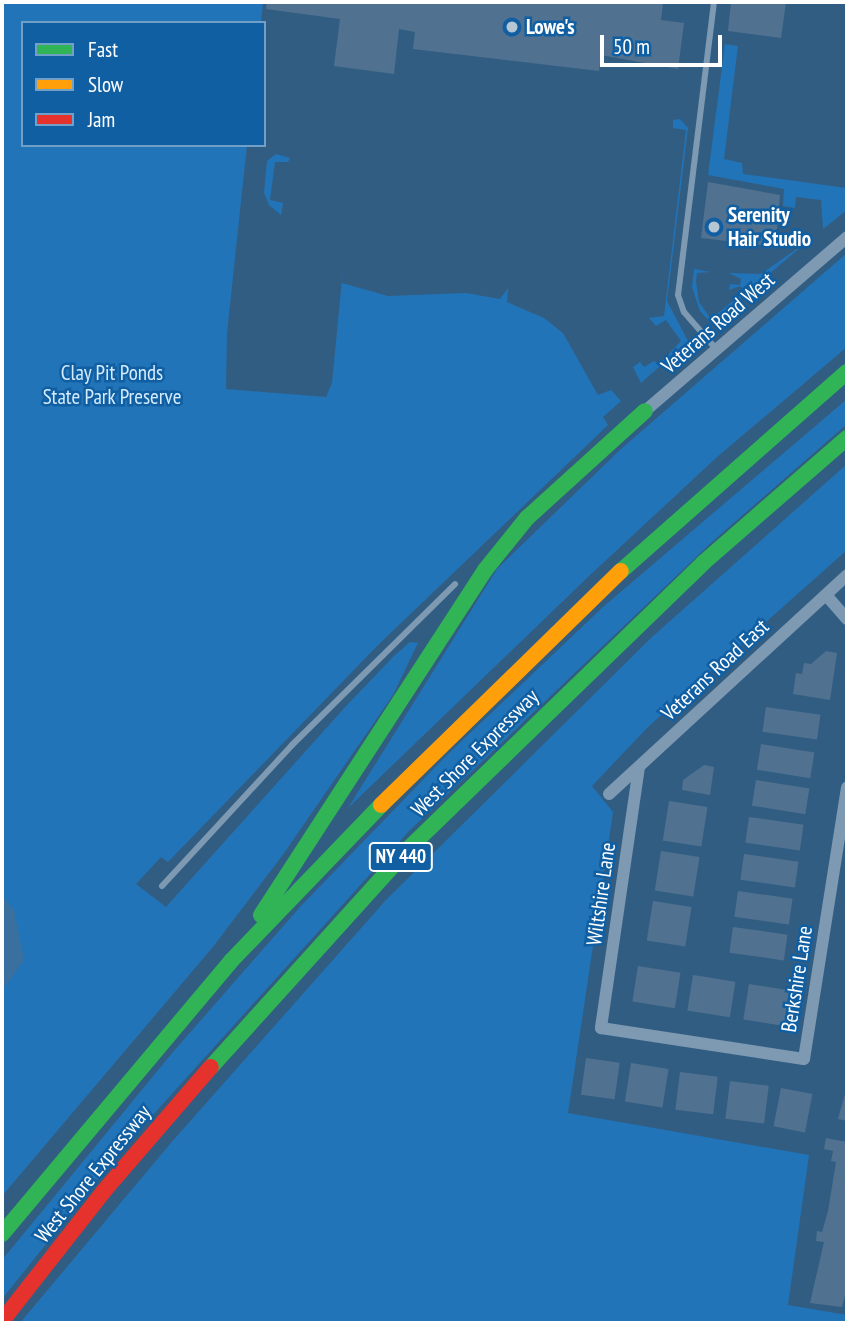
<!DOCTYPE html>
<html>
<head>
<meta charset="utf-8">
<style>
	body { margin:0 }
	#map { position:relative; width:849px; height:1325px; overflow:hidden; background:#325d82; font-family:"PT Sans Narrow",sans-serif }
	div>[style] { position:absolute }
	.green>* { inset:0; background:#2274b8 }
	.water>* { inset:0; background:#3a709f }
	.building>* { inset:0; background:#507290; transform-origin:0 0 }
	.lane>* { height:6px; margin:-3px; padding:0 3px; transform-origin:3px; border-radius:3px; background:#7e99b2 }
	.street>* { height:12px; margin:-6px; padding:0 6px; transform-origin:6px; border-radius:6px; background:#7e99b2 }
	.fast>* { height:16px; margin:-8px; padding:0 8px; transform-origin:8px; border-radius:8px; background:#30b455 }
	.slow>* { height:16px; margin:-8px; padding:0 8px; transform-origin:8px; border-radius:8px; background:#ff9f0a }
	.jam>* { height:16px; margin:-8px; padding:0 8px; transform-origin:8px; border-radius:8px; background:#e5322d }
	.dots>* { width:19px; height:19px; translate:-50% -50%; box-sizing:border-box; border:4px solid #115fa3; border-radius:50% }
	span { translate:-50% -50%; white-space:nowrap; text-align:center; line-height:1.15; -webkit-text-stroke:5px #115fa3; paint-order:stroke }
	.shield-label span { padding:2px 5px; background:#115fa3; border:2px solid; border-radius:5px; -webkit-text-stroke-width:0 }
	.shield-label { font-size:19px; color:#fff; font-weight:700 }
	.poi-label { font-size:21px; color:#fff; font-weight:700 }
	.left { translate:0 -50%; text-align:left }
	.street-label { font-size:21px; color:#fff }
	.park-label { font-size:21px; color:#d4ecfe }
	.frame { position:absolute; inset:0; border:4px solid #fff; pointer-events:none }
	.legend { position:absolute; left:21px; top:21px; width:245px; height:126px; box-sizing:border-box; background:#115fa3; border:2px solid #709fc8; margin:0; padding:9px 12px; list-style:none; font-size:21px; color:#fff }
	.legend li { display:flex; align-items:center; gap:14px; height:35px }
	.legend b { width:35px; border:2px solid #709fc8 }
	.scale { position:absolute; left:600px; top:35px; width:122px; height:32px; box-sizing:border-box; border:4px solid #fff; border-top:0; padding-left:9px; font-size:21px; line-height:24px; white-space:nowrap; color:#fff; -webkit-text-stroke:5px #115fa3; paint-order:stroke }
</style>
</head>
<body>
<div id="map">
	<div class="green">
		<i style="clip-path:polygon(2px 2px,263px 2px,261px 23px,23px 23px,23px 145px,247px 145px,227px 333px,226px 389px,326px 397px,332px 383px,343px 269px,342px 283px,388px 296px,466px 293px,500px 299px,508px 288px,507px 302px,544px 318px,563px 333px,598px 395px,611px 390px,621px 401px,603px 417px,608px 425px,378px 645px,168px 862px,161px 857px,136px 884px,166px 907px,347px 705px,394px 656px,410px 642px,418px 643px,393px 695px,282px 856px,212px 948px,2px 1196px)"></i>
		<i style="clip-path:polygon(725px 44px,738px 46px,724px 159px,742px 163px,743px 174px,847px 188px,847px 210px,823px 229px,821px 200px,796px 197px,795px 208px,783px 206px,784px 189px,708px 175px)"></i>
		<i style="clip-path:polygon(680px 119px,688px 128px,667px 301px,688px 341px,641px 383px,633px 367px,640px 362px,644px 367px,654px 361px,659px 364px,681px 341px,666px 320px,656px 326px,649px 318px,664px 316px,686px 130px,673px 128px,673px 120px)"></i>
		<i style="clip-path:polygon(276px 154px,290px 158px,288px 162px,275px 162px,270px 200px,283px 203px,281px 215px,269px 205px,264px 193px,267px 161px)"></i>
		<i style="clip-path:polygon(808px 241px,711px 323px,700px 311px,692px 287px,694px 269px,710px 272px,697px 273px,696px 281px,699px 302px,711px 319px,745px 291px,740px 286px,729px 290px,730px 284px,740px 285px,741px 279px,729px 273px,761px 274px)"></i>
		<i style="clip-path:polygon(847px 253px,847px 347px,716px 458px,589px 576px,348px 808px,497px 569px,621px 449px)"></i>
		<i style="clip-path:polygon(847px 399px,847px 424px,713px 541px,409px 831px,123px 1148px,2px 1299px,2px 1260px,173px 1052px,301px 906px,446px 756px,603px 607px)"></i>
		<i style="clip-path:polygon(847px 464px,847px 550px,649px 726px,592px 786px,613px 812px,568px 1113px,809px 1155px,788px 1305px,847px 1315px,847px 1323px,20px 1323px,170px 1144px,386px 900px,652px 637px)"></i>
	</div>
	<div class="water">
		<i style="clip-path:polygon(2px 896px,14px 910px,24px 960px,2px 991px)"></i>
	</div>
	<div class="building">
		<i style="clip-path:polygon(267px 2px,663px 2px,661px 20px,684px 23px,678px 69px,601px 55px,599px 71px,413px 49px,415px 32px,399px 29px,394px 74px,334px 66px,340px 19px,266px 9px)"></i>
		<i style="clip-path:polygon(731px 2px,786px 2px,781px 38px,728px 31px)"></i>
		<i style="clip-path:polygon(708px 182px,780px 195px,776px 239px,768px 246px,701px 238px)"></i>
		<i style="clip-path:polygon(826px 651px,837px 653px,830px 700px,793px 694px,796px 673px,802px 674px,804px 663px,811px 664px)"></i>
		<i style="left:766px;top:707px;width:55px;height:25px;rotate:8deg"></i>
		<i style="left:761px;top:744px;width:54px;height:26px;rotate:9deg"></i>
		<i style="clip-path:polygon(704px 765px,714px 767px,710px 795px,682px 790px,683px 780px)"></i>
		<i style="left:756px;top:780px;width:54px;height:26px;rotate:9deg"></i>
		<i style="left:669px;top:801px;width:39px;height:40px;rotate:9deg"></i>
		<i style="left:749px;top:817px;width:55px;height:26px;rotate:8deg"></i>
		<i style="left:661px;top:851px;width:39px;height:40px;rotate:9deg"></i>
		<i style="left:744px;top:854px;width:55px;height:26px;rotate:8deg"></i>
		<i style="left:738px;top:891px;width:55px;height:26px;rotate:8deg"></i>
		<i style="left:653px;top:901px;width:39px;height:40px;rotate:9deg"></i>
		<i style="left:733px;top:927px;width:55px;height:26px;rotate:8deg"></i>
		<i style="left:638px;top:966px;width:43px;height:36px;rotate:9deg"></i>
		<i style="left:693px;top:975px;width:43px;height:36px;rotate:9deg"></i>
		<i style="left:749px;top:984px;width:43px;height:36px;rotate:9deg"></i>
		<i style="left:586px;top:1058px;width:34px;height:37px;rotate:8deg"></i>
		<i style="left:631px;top:1063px;width:38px;height:39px;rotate:9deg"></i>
		<i style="left:680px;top:1072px;width:38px;height:38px;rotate:7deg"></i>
		<i style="left:730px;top:1081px;width:39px;height:38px;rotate:7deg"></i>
		<i style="clip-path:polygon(847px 1087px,847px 1121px,838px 1119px)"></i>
		<i style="left:781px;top:1088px;width:32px;height:39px;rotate:11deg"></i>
		<i style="clip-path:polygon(826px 1138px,847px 1142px,847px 1288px,842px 1307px,810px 1303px,824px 1242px,816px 1241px,817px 1231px,822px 1232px,828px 1211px,836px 1162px,831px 1161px,833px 1151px,824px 1149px)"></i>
	</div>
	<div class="lane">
		<i style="left:714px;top:2px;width:295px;rotate:97deg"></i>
		<i style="left:678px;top:295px;width:18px;rotate:71deg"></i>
		<i style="left:684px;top:312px;width:50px;rotate:49deg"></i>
		<i style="left:162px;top:886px;width:192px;rotate:-47.3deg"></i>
		<i style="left:292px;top:745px;width:229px;rotate:-44.6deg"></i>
	</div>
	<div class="street">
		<i style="left:645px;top:411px;width:267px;rotate:-40.7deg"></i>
		<i style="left:826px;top:595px;width:32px;rotate:49deg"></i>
		<i style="left:639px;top:767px;width:264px;rotate:98.3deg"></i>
		<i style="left:601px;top:1028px;width:205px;rotate:8.7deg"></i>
		<i style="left:804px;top:1059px;width:275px;rotate:-81deg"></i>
		<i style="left:609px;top:794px;width:323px;rotate:-42.6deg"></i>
	</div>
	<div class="fast">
		<i style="left:621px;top:571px;width:301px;rotate:-41.4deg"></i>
		<i style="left:261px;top:915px;width:411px;rotate:-57deg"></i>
		<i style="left:485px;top:570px;width:67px;rotate:-51.1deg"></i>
		<i style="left:527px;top:518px;width:159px;rotate:-42.2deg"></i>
		<i style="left:211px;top:1067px;width:290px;rotate:-47.9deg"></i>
		<i style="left:405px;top:852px;width:415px;rotate:-44.1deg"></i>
		<i style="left:703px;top:563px;width:191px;rotate:-41deg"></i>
		<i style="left:2px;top:1234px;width:356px;rotate:-50deg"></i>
		<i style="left:231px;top:961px;width:216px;rotate:-46.1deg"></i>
	</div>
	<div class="slow">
		<i style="left:381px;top:805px;width:335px;rotate:-44.3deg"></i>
	</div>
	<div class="jam">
		<i style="left:2px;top:1321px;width:164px;rotate:-51.9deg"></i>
		<i style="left:103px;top:1192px;width:165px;rotate:-49.2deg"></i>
	</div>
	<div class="dots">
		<i style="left:512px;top:27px;background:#b7c6d3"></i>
		<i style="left:714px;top:227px;background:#b7c6d3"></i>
	</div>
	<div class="shield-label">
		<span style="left:401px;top:857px">NY 440</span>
	</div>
	<div class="poi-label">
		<span class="left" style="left:526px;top:27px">Lowe's</span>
		<span class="left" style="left:728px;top:227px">Serenity<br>Hair Studio</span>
	</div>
	<div class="street-label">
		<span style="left:718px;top:323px;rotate:-41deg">Veterans Road West</span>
		<span style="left:715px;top:670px;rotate:-43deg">Veterans Road East</span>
		<span style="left:475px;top:753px;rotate:-45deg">West Shore Expressway</span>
		<span style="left:601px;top:894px;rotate:-82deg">Wiltshire Lane</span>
		<span style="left:797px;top:979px;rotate:-81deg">Berkshire Lane</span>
		<span style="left:93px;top:1174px;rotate:-51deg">West Shore Expressway</span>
	</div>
	<div class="park-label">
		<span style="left:112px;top:385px">Clay Pit Ponds<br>State Park Preserve</span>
	</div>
	<div class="frame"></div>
	<ul class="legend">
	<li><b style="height:9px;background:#30b455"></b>Fast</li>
	<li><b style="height:9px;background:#ff9f0a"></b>Slow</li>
	<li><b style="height:9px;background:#e5322d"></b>Jam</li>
	</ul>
	<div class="scale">50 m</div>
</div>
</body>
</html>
